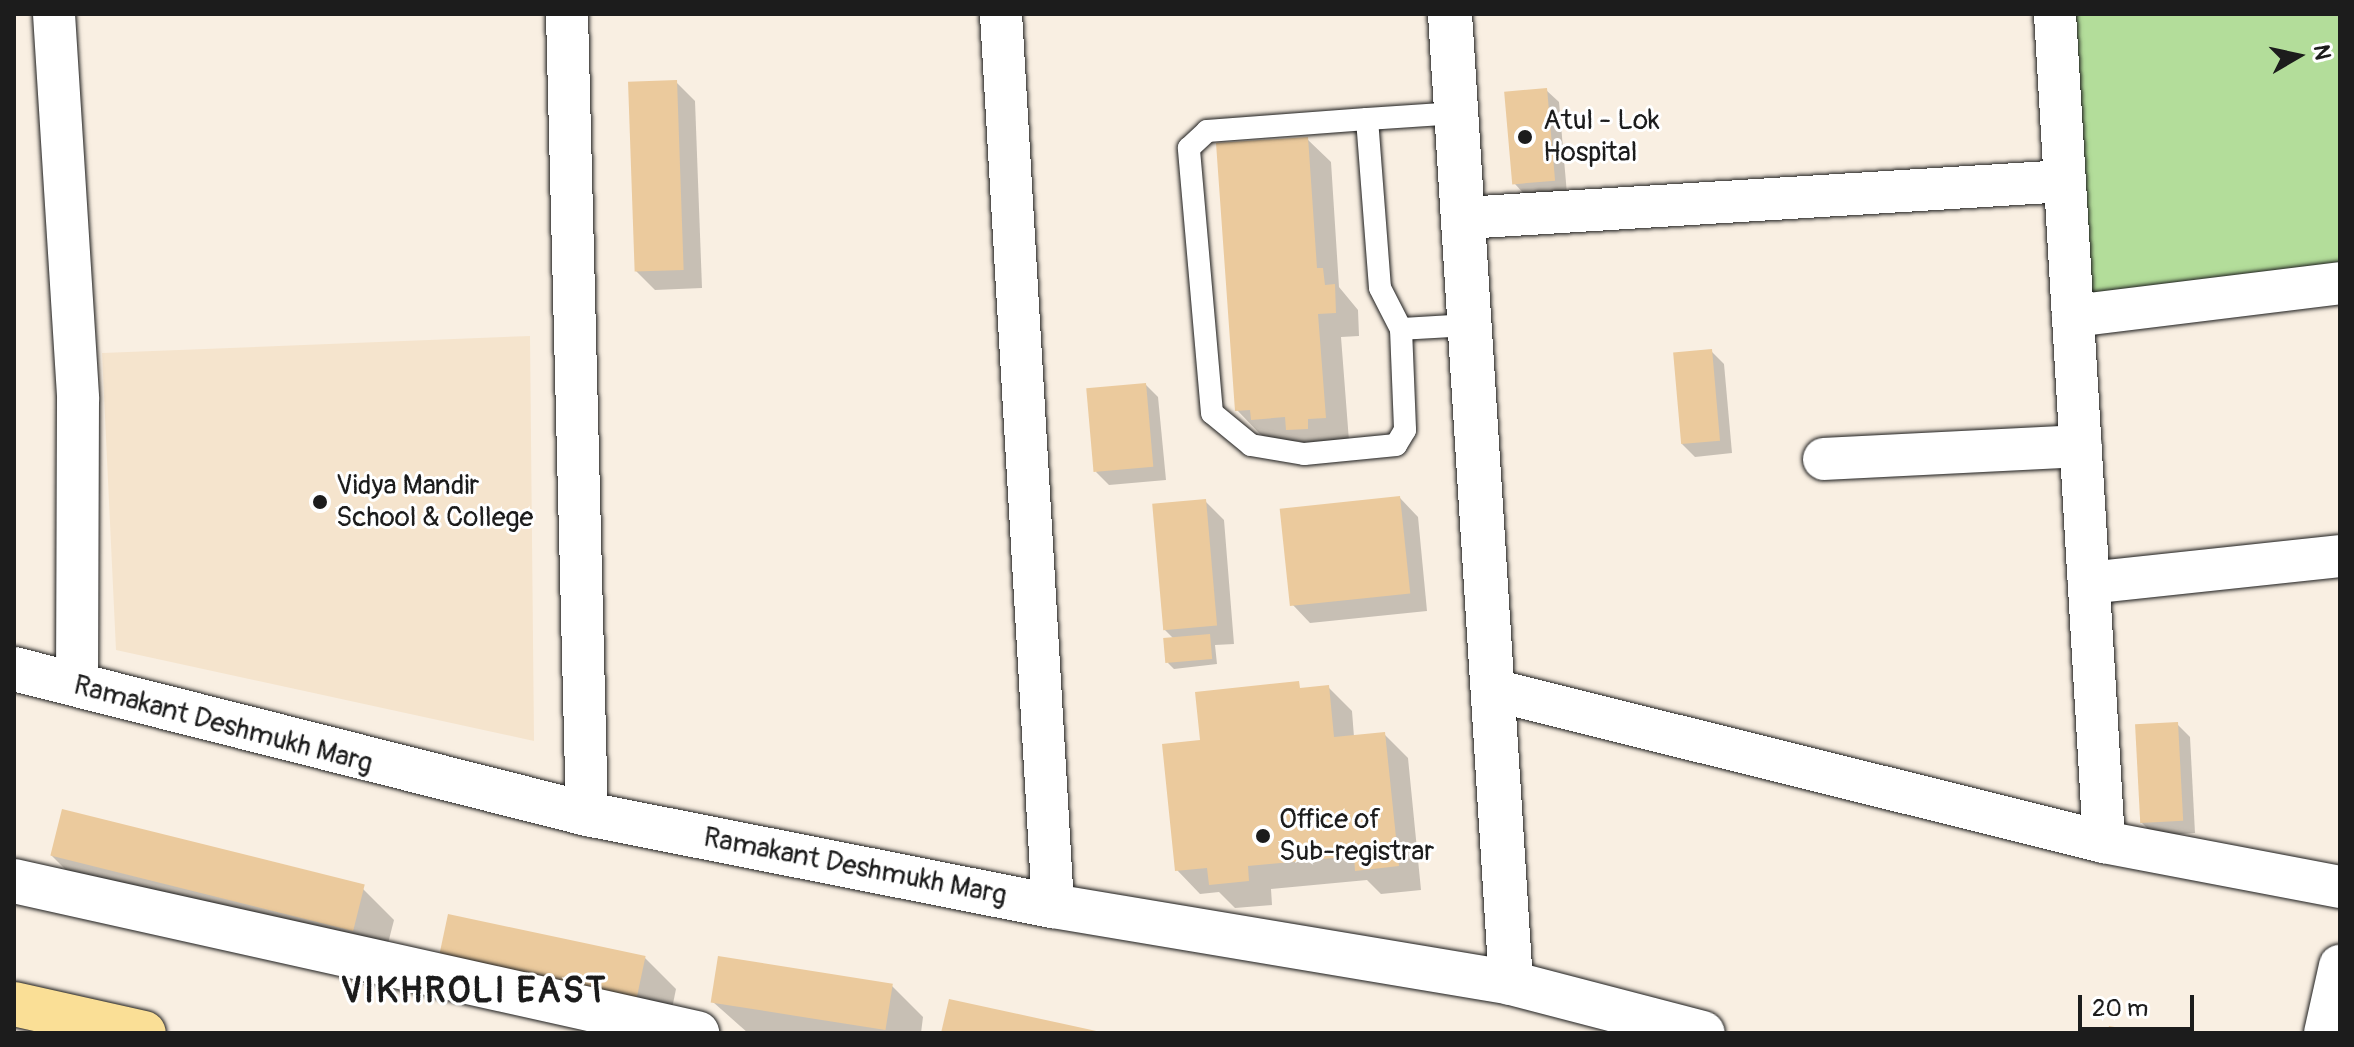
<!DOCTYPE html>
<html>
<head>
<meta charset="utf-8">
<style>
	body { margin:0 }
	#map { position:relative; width:2354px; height:1047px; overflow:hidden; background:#f9efe2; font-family:Pangolin,sans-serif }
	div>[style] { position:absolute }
	.built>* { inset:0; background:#f5e4cd }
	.green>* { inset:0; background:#b3dd9a }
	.shadow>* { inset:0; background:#0003 }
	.building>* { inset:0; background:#ebca9d; transform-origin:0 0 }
	.roads { filter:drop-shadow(0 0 2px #1c1c1c) drop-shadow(0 0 2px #1c1c1c) }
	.service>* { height:22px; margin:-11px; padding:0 11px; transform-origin:11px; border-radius:11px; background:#fff }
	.minor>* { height:42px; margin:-21px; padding:0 21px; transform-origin:21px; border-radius:21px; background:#fff }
	.tertiary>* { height:44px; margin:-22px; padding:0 22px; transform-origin:22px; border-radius:22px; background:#fff }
	.trunk>* { height:44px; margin:-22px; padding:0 22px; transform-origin:22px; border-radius:22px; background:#fadf96 }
	.dots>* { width:22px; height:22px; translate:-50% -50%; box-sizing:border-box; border:4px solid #fff; border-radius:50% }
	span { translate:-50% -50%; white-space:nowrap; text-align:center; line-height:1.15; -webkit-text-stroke:6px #fff; paint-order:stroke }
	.poi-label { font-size:28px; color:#1c1c1c }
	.left { translate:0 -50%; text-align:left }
	.street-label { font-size:28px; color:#1c1c1c }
	.district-label { font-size:36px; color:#1c1c1c; font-weight:700; letter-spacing:2px }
	.frame { position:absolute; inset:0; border:16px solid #1c1c1c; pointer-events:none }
	.north { position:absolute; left:2258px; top:16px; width:80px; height:80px; -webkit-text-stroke:6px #fff; paint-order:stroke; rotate:81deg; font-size:22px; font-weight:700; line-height:32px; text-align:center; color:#1c1c1c }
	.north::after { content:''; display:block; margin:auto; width:28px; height:36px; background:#1c1c1c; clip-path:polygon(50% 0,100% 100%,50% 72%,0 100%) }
	.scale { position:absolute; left:2078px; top:995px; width:116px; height:36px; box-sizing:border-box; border:4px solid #1c1c1c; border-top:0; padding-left:10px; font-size:24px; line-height:28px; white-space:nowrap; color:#1c1c1c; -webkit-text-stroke:6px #fff; paint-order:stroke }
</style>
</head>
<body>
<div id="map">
	<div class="built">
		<i style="clip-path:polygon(530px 336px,534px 741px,116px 650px,102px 353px)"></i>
	</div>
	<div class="green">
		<i style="clip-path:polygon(2055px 14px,2340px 14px,2340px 283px,2073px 316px)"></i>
	</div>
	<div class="shadow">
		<i style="clip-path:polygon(676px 82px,695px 101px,702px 288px,655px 290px,636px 271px)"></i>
		<i style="clip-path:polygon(1546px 90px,1559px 102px,1567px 194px,1527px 197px,1515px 184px)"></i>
		<i style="clip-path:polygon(1307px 139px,1331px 162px,1339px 287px,1358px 310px,1359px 336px,1341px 337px,1349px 441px,1311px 453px,1299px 441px,1276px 443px,1260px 434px,1237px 410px)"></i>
		<i style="clip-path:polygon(1711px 351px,1724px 364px,1732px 453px,1695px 457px,1682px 444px)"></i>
		<i style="clip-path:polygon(1146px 385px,1158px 397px,1166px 480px,1109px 485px,1096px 472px)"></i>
		<i style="clip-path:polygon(1400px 498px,1418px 517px,1427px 611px,1310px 623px,1292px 604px)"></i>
		<i style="clip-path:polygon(1205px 501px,1224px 520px,1234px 644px,1215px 645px,1217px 664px,1174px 669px,1168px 663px,1175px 640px,1164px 629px)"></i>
		<i style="clip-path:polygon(1328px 687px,1352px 711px,1354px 737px,1384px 734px,1408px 758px,1421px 890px,1381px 894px,1367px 880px,1271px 889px,1272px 905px,1235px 908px,1219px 892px,1200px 894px,1177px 870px,1202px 742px)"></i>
		<i style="clip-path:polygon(2177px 724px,2190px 737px,2195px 833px,2155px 836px,2142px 823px)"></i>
		<i style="clip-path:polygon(51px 855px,363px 889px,394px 920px,383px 963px,82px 886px)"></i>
		<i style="clip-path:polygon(645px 958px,676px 989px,667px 1033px,608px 1033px)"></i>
		<i style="clip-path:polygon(892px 986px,923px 1017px,921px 1033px,748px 1033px,713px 1002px)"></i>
	</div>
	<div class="building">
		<i style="left:677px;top:80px;width:190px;height:49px;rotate:88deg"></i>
		<i style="left:1547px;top:88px;width:93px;height:43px;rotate:85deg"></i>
		<i style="clip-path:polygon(1308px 137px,1317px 268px,1323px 268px,1325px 285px,1335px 284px,1336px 313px,1318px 314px,1326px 418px,1308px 419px,1308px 429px,1286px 430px,1285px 417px,1251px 420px,1250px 410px,1235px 411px,1216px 143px)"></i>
		<i style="left:1712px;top:349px;width:92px;height:39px;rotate:85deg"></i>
		<i style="left:1146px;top:383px;width:84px;height:60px;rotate:85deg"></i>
		<i style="left:1400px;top:496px;width:98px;height:121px;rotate:84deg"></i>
		<i style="left:1206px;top:499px;width:127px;height:54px;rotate:85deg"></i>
		<i style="left:1210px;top:634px;width:25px;height:47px;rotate:85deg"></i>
		<i style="clip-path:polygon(1299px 681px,1300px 688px,1329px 685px,1334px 737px,1385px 732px,1399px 866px,1355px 871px,1354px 856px,1248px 866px,1249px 881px,1209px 885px,1207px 868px,1175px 871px,1162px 744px,1200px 740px,1195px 692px)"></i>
		<i style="left:2178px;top:722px;width:99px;height:43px;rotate:87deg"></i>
		<i style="left:62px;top:809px;width:312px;height:48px;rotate:14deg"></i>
		<i style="left:448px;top:914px;width:202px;height:60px;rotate:12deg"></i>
		<i style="left:718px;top:956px;width:177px;height:47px;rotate:9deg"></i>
		<i style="clip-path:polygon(949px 999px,1101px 1032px,1101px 1033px,941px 1033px)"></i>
		<i style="clip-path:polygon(2109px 1026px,2137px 1031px,2137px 1033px,2107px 1033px)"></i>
	</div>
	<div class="roads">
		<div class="service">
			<i style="left:1367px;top:119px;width:169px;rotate:85.6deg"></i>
			<i style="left:1380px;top:288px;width:46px;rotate:62.9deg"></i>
			<i style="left:1401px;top:329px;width:101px;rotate:87.7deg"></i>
			<i style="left:1405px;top:430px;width:17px;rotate:121deg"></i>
			<i style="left:1396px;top:445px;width:92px;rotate:174.4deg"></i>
			<i style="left:1304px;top:454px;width:54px;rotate:-170.4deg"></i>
			<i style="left:1251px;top:445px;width:50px;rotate:-140.6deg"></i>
			<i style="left:1212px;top:413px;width:266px;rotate:-95deg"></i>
			<i style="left:1189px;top:148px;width:25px;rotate:-43deg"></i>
			<i style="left:1207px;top:131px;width:160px;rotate:-4.3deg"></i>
			<i style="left:1367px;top:119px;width:90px;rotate:-3.8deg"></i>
			<i style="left:1401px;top:329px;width:70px;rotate:-3.3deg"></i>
		</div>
		<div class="minor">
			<i style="left:54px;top:14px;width:386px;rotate:86.4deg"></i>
			<i style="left:78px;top:399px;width:286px;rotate:90.2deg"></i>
			<i style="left:567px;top:14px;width:800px;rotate:88.57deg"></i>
			<i style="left:1001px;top:14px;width:894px;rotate:86.66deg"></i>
			<i style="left:2055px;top:14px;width:829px;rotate:86.61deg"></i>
			<i style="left:1464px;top:218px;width:602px;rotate:-3.52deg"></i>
			<i style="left:2073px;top:316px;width:269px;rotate:-7deg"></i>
			<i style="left:1824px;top:459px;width:257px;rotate:-2.9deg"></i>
			<i style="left:2089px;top:583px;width:252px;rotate:-6.1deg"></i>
			<i style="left:1493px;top:690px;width:630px;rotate:13.97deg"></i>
			<i style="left:2104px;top:842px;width:240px;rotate:10.8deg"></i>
			<i style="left:2325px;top:1033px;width:69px;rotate:-77.4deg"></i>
		</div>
		<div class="tertiary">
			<i style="left:1450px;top:14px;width:971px;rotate:86.4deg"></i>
			<i style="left:14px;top:669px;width:591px;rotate:14.2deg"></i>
			<i style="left:587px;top:814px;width:475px;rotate:11.2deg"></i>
			<i style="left:1053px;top:906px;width:464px;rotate:9.5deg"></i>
			<i style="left:1511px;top:983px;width:198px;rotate:14.6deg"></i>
			<i style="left:14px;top:881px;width:700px;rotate:12.55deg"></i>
		</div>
		<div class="trunk">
			<i style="left:14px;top:1004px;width:133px;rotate:12.6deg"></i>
		</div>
	</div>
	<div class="dots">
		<i style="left:1525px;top:137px;background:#1c1c1c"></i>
		<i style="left:320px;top:502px;background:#1c1c1c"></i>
		<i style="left:1263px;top:836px;background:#1c1c1c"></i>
	</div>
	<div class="poi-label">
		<span class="left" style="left:1543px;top:137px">Atul - Lok<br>Hospital</span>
		<span class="left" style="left:336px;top:502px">Vidya Mandir<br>School &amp; College</span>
		<span class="left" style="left:1279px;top:836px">Office of<br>Sub-registrar</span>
	</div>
	<div class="street-label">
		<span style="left:223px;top:725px;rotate:15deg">Ramakant Deshmukh Marg</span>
		<span style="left:855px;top:867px;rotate:11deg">Ramakant Deshmukh Marg</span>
	</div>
	<div class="district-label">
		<span style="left:474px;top:991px">VIKHROLI EAST</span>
	</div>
	<div class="frame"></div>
	<div class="north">N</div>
	<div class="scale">20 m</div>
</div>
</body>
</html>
